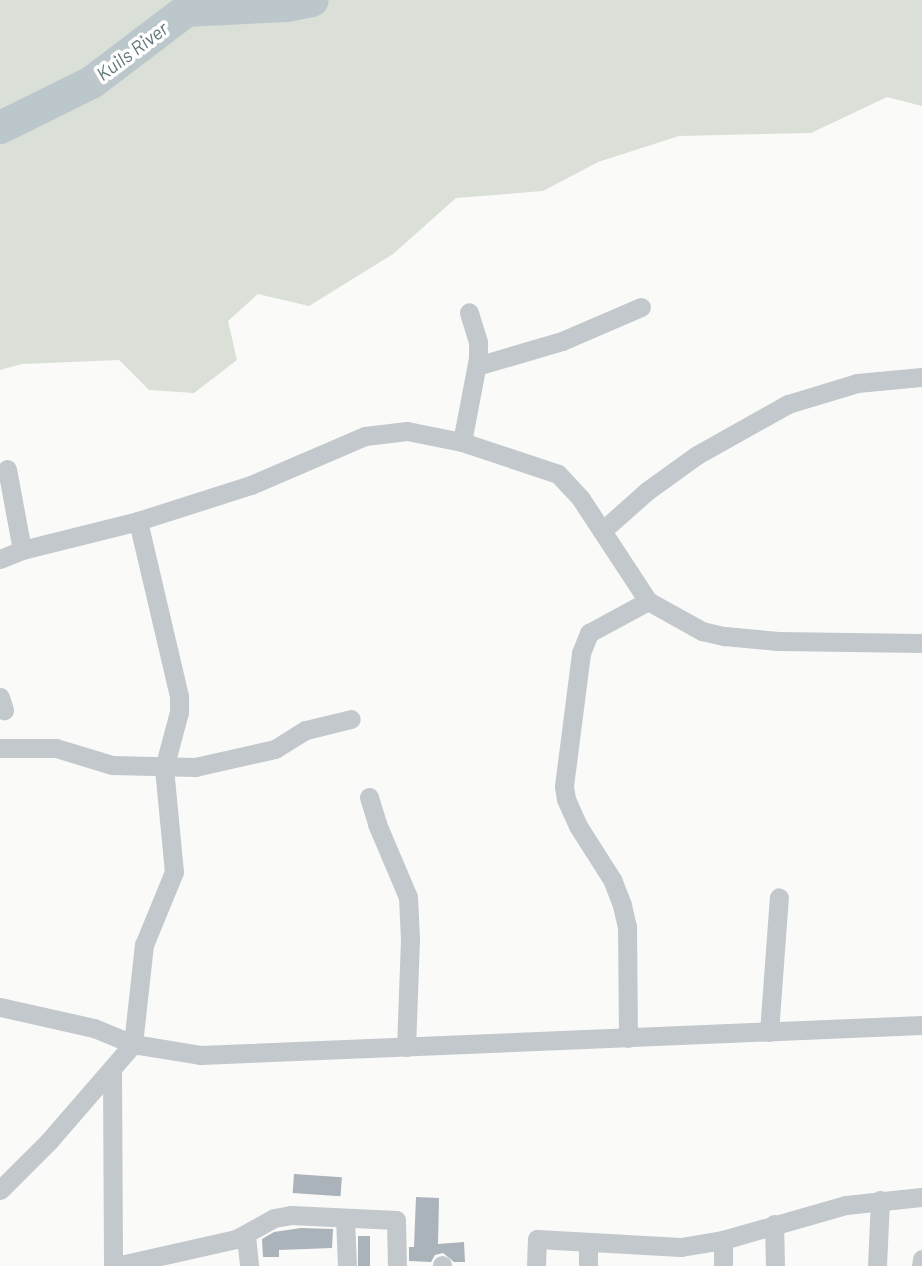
<!DOCTYPE html>
<html>
<head>
<meta charset="utf-8">
<style>
	body { margin:0 }
	#map { position:relative; width:922px; height:1266px; overflow:hidden; background:#fafaf8; font-family:Barlow,sans-serif }
	div>[style] { position:absolute }
	.green>* { inset:0; background:#dadfd7 }
	.river>* { height:33px; margin:-16.5px; padding:0 16.5px; transform-origin:16.5px; border-radius:16.5px; background:#bbc7cb }
	.building>* { inset:0; background:#aab3b9; transform-origin:0 0 }
	.minor>* { height:19px; margin:-9.5px; padding:0 9.5px; transform-origin:9.5px; border-radius:9.5px; background:#c3c8cc }
	span { translate:-50% -50%; white-space:nowrap; text-align:center; line-height:1.15; -webkit-text-stroke:7px #fff; paint-order:stroke }
	.water-label { font-size:19px; color:#60757c; font-style:italic }
</style>
</head>
<body>
<div id="map">
	<div class="green">
		<i style="clip-path:polygon(0 0,922px 0,922px 106px,887px 97px,811px 133px,679px 136px,598px 162px,543px 191px,456px 198px,393px 254px,309px 306px,258px 294px,228px 321px,237px 360px,194px 393px,149px 390px,119px 360px,22px 364px,0 370px)"></i>
	</div>
	<div class="river">
		<i style="left:0;top:127px;width:102px;rotate:-26.3deg"></i>
		<i style="left:91px;top:82px;width:119px;rotate:-37.2deg"></i>
		<i style="left:186px;top:10px;width:100px;rotate:-2.9deg"></i>
		<i style="left:286px;top:5px;width:26px;rotate:-11deg"></i>
	</div>
	<div class="building">
		<i style="left:294px;top:1174px;width:48px;height:19px;rotate:4deg"></i>
		<i style="clip-path:polygon(416px 1197px,439px 1198px,438px 1244px,464px 1242px,465px 1262px,454px 1262px,443px 1253px,435px 1255px,431px 1262px,409px 1261px,409px 1247px,414px 1247px)"></i>
		<i style="clip-path:polygon(301px 1228px,333px 1229px,332px 1248px,279px 1250px,279px 1257px,263px 1257px,262px 1239px,274px 1232px)"></i>
		<i style="left:358px;top:1236px;width:12px;height:30px"></i>
	</div>
	<div class="minor">
		<i style="left:477px;top:366px;width:89px;rotate:-16.4deg"></i>
		<i style="left:562px;top:341px;width:86px;rotate:-23.3deg"></i>
		<i style="left:462px;top:442px;width:86px;rotate:-79.2deg"></i>
		<i style="left:478px;top:358px;width:16px;rotate:-90deg"></i>
		<i style="left:478px;top:342px;width:31px;rotate:-107deg"></i>
		<i style="left:7px;top:469px;width:82px;rotate:79.5deg"></i>
		<i style="left:602px;top:531px;width:60px;rotate:-41.6deg"></i>
		<i style="left:647px;top:491px;width:62px;rotate:-35.8deg"></i>
		<i style="left:697px;top:455px;width:104px;rotate:-29.3deg"></i>
		<i style="left:788px;top:404px;width:72px;rotate:-16.9deg"></i>
		<i style="left:857px;top:383px;width:65px;rotate:-5.3deg"></i>
		<i style="left:0;top:559px;width:24px;rotate:-22deg"></i>
		<i style="left:22px;top:550px;width:120px;rotate:-14deg"></i>
		<i style="left:138px;top:521px;width:119px;rotate:-17.7deg"></i>
		<i style="left:251px;top:485px;width:124px;rotate:-23.3deg"></i>
		<i style="left:365px;top:436px;width:42px;rotate:-6.8deg"></i>
		<i style="left:407px;top:431px;width:56px;rotate:11.3deg"></i>
		<i style="left:462px;top:442px;width:101px;rotate:18.4deg"></i>
		<i style="left:558px;top:474px;width:34px;rotate:47deg"></i>
		<i style="left:581px;top:499px;width:122px;rotate:56.7deg"></i>
		<i style="left:0;top:697px;width:14px;rotate:73deg"></i>
		<i style="left:0;top:748px;width:56px"></i>
		<i style="left:56px;top:748px;width:59px;rotate:16.9deg"></i>
		<i style="left:112px;top:765px;width:83px;rotate:1.4deg"></i>
		<i style="left:195px;top:767px;width:82px;rotate:-12.7deg"></i>
		<i style="left:275px;top:749px;width:36px;rotate:-32deg"></i>
		<i style="left:306px;top:730px;width:46px;rotate:-13.7deg"></i>
		<i style="left:369px;top:797px;width:28px;rotate:73deg"></i>
		<i style="left:377px;top:824px;width:79px;rotate:67deg"></i>
		<i style="left:408px;top:897px;width:42px;rotate:87.3deg"></i>
		<i style="left:410px;top:939px;width:108px;rotate:92.1deg"></i>
		<i style="left:0;top:1007px;width:96px;rotate:12.6deg"></i>
		<i style="left:94px;top:1028px;width:42px;rotate:22.3deg"></i>
		<i style="left:133px;top:1044px;width:68px;rotate:9.3deg"></i>
		<i style="left:200px;top:1055px;width:723px;rotate:-2.38deg"></i>
		<i style="left:769px;top:1032px;width:135px;rotate:-85.8deg"></i>
		<i style="left:628px;top:1038px;width:111px;rotate:-90.5deg"></i>
		<i style="left:627px;top:927px;width:23px;rotate:-103deg"></i>
		<i style="left:622px;top:905px;width:26px;rotate:-111deg"></i>
		<i style="left:613px;top:881px;width:65px;rotate:-122.5deg"></i>
		<i style="left:578px;top:826px;width:30px;rotate:-114deg"></i>
		<i style="left:566px;top:799px;width:13px;rotate:-99deg"></i>
		<i style="left:564px;top:786px;width:134px;rotate:-82.7deg"></i>
		<i style="left:581px;top:653px;width:22px;rotate:-68deg"></i>
		<i style="left:589px;top:633px;width:67px;rotate:-28.5deg"></i>
		<i style="left:648px;top:601px;width:62px;rotate:29.1deg"></i>
		<i style="left:702px;top:631px;width:23px;rotate:13deg"></i>
		<i style="left:724px;top:636px;width:54px;rotate:5.3deg"></i>
		<i style="left:778px;top:641px;width:144px;rotate:0.8deg"></i>
		<i style="left:112px;top:1071px;width:195px;rotate:89.7deg"></i>
		<i style="left:0;top:1190px;width:69px;rotate:-45deg"></i>
		<i style="left:49px;top:1141px;width:128px;rotate:-49.1deg"></i>
		<i style="left:133px;top:1044px;width:100px;rotate:-83.7deg"></i>
		<i style="left:144px;top:945px;width:79px;rotate:-67.7deg"></i>
		<i style="left:174px;top:872px;width:104px;rotate:-95.5deg"></i>
		<i style="left:164px;top:768px;width:58px;rotate:-75deg"></i>
		<i style="left:179px;top:712px;width:16px;rotate:-90deg"></i>
		<i style="left:179px;top:696px;width:180px;rotate:-103.2deg"></i>
		<i style="left:345px;top:1218px;width:48px;rotate:87.6deg"></i>
		<i style="left:774px;top:1224px;width:42px;rotate:88.6deg"></i>
		<i style="left:246px;top:1236px;width:30px;rotate:84deg"></i>
		<i style="left:723px;top:1240px;width:26px;rotate:90deg"></i>
		<i style="left:442px;top:1265px;width:1px;rotate:90deg"></i>
		<i style="left:116px;top:1266px;width:123px;rotate:-12.7deg"></i>
		<i style="left:236px;top:1239px;width:43px;rotate:-28.9deg"></i>
		<i style="left:274px;top:1218px;width:17px;rotate:-10deg"></i>
		<i style="left:291px;top:1215px;width:105px;rotate:2.7deg"></i>
		<i style="left:396px;top:1220px;width:46px;rotate:88.8deg"></i>
		<i style="left:536px;top:1266px;width:27px;rotate:-88deg"></i>
		<i style="left:537px;top:1239px;width:144px;rotate:3.2deg"></i>
		<i style="left:681px;top:1247px;width:43px;rotate:-9.5deg"></i>
		<i style="left:723px;top:1240px;width:128px;rotate:-15.9deg"></i>
		<i style="left:846px;top:1205px;width:76px;rotate:-6deg"></i>
		<i style="left:588px;top:1266px;width:23px;rotate:-90deg"></i>
		<i style="left:877px;top:1266px;width:66px;rotate:-87.4deg"></i>
		<i style="left:921px;top:1266px;width:7px;rotate:-82deg"></i>
	</div>
	<div class="water-label">
		<span style="left:132px;top:51px;rotate:-37deg">Kuils River</span>
	</div>
</div>
</body>
</html>
